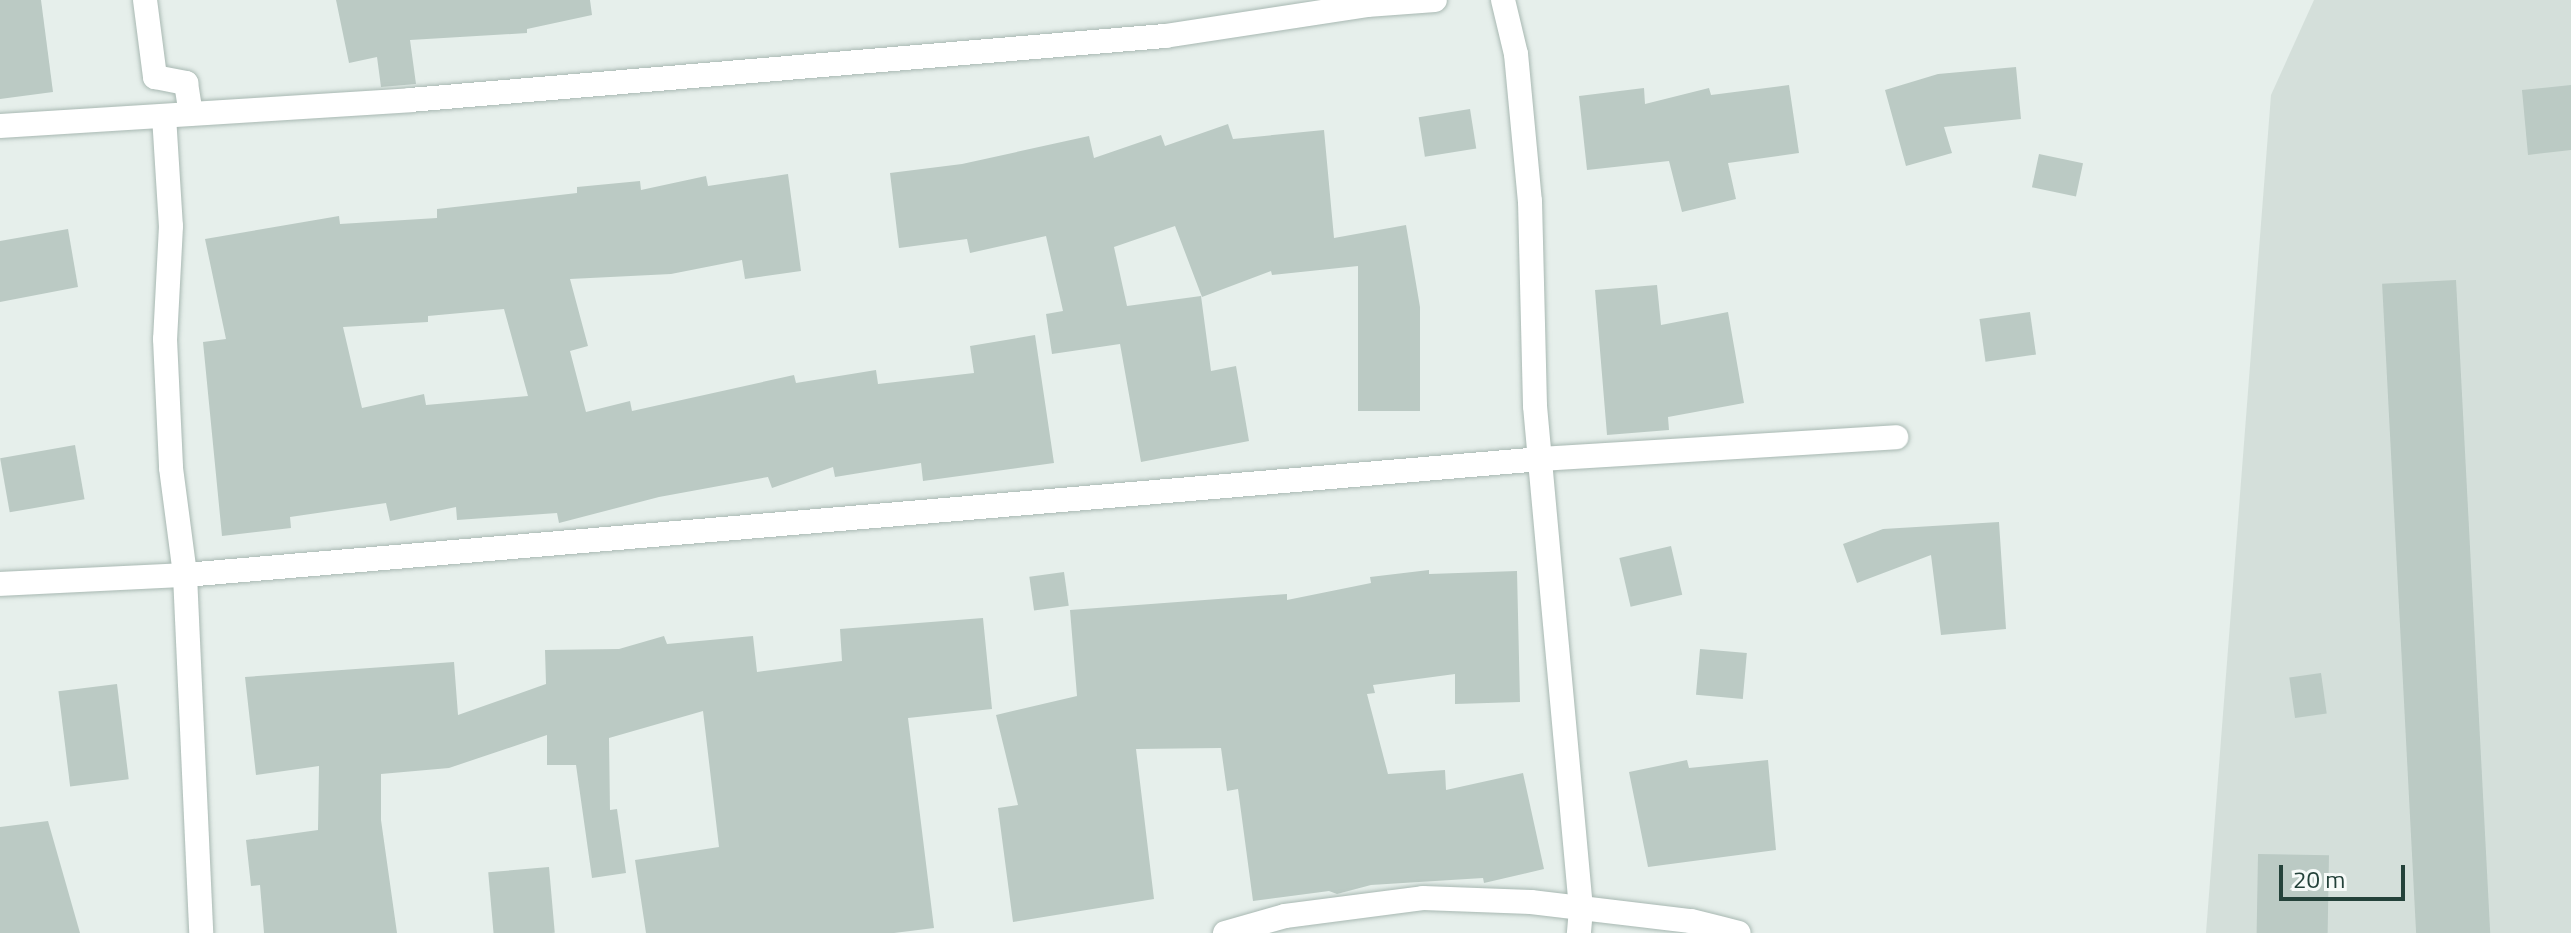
<!DOCTYPE html>
<html>
<head>
<meta charset="utf-8">
<style>
	body { margin:0 }
	#map { position:relative; width:2571px; height:933px; overflow:hidden; background:#e6efeb; font-family:"Titillium Web",sans-serif }
	div>[style] { position:absolute }
	.built>* { inset:0; background:#d4dfda }
	.building>* { inset:0; background:#bbcac4; transform-origin:0 0 }
	.roads { filter:drop-shadow(0 0 2px #a8b8b2) drop-shadow(0 0 2px #a8b8b2) }
	.street>* { height:24px; margin:-12px; padding:0 12px; transform-origin:12px; border-radius:12px; background:#fff }
	span { translate:-50% -50%; white-space:nowrap; text-align:center; line-height:1.15; -webkit-text-stroke:7px #f7fbf9; paint-order:stroke }
	.scale { position:absolute; left:2279px; top:865px; width:126px; height:36px; box-sizing:border-box; border:4px solid #24423a; border-top:0; padding-left:10px; font-size:24px; line-height:28px; white-space:nowrap; color:#24423a; -webkit-text-stroke:6px #f7fbf9; paint-order:stroke }
</style>
</head>
<body>
<div id="map">
	<div class="built">
		<i style="clip-path:polygon(2314px 0,2571px 0,2571px 933px,2206px 933px,2271px 95px)"></i>
	</div>
	<div class="building">
		<i style="clip-path:polygon(0 0,41px 0,53px 92px,0 99px)"></i>
		<i style="clip-path:polygon(336px 0,590px 0,592px 15px,527px 29px,527px 33px,410px 40px,416px 84px,381px 87px,377px 57px,349px 63px)"></i>
		<i style="clip-path:polygon(2016px 67px,2021px 119px,1944px 127px,1952px 153px,1906px 166px,1885px 90px,1938px 74px)"></i>
		<i style="clip-path:polygon(1789px 85px,1799px 153px,1728px 163px,1736px 199px,1682px 212px,1669px 161px,1587px 170px,1579px 96px,1644px 88px,1645px 104px,1709px 88px,1711px 95px)"></i>
		<i style="clip-path:polygon(2571px 85px,2571px 150px,2528px 155px,2522px 90px)"></i>
		<i style="left:1470px;top:109px;width:40px;height:52px;rotate:81deg"></i>
		<i style="clip-path:polygon(1228px 124px,1233px 139px,1324px 130px,1334px 238px,1406px 225px,1420px 307px,1420px 411px,1358px 411px,1358px 266px,1272px 275px,1271px 271px,1202px 297px,1175px 226px,1114px 247px,1127px 306px,1201px 296px,1211px 371px,1236px 366px,1249px 441px,1141px 462px,1120px 344px,1052px 354px,1046px 314px,1063px 311px,1046px 236px,970px 253px,967px 239px,899px 248px,890px 173px,962px 164px,1089px 136px,1094px 158px,1161px 135px,1165px 146px)"></i>
		<i style="left:2039px;top:154px;width:45px;height:34px;rotate:12deg"></i>
		<i style="clip-path:polygon(evenodd,788px 174px,801px 271px,745px 279px,742px 260px,671px 274px,570px 279px,588px 346px,570px 351px,586px 412px,630px 401px,632px 411px,794px 375px,796px 383px,876px 370px,878px 384px,974px 373px,970px 346px,1035px 335px,1054px 463px,923px 481px,921px 463px,835px 477px,833px 467px,772px 488px,768px 477px,659px 497px,559px 523px,557px 513px,457px 520px,456px 507px,390px 521px,386px 503px,290px 517px,291px 528px,222px 536px,203px 342px,226px 339px,205px 239px,339px 216px,340px 224px,437px 218px,437px 209px,577px 193px,577px 187px,640px 181px,641px 190px,706px 176px,708px 186px,788px 174px,504px 309px,528px 396px,426px 405px,424px 394px,362px 408px,343px 327px,428px 322px,428px 316px,504px 309px)"></i>
		<i style="clip-path:polygon(68px 229px,78px 287px,0 302px,0 241px)"></i>
		<i style="left:2456px;top:280px;width:654px;height:74px;rotate:87deg"></i>
		<i style="clip-path:polygon(1657px 285px,1661px 325px,1728px 312px,1744px 403px,1668px 417px,1669px 430px,1607px 435px,1595px 290px)"></i>
		<i style="left:2030px;top:312px;width:43px;height:51px;rotate:82deg"></i>
		<i style="left:75px;top:445px;width:55px;height:76px;rotate:80deg"></i>
		<i style="clip-path:polygon(1999px 522px,2006px 629px,1941px 635px,1931px 555px,1857px 583px,1843px 544px,1883px 529px)"></i>
		<i style="left:1671px;top:546px;width:50px;height:53px;rotate:77deg"></i>
		<i style="clip-path:polygon(1429px 570px,1429px 574px,1517px 571px,1520px 702px,1455px 704px,1455px 674px,1373px 685px,1375px 693px,1367px 694px,1388px 774px,1445px 770px,1446px 790px,1523px 773px,1544px 869px,1484px 883px,1483px 878px,1371px 885px,1337px 894px,1329px 891px,1253px 901px,1238px 789px,1227px 791px,1221px 748px,1136px 749px,1154px 899px,1013px 922px,998px 808px,1018px 805px,996px 715px,1077px 696px,1070px 610px,1287px 594px,1287px 600px,1371px 583px,1370px 577px)"></i>
		<i style="left:1064px;top:572px;width:34px;height:35px;rotate:82deg"></i>
		<i style="clip-path:polygon(983px 618px,992px 709px,908px 718px,934px 928px,894px 933px,646px 933px,635px 860px,719px 847px,703px 711px,609px 738px,610px 810px,617px 809px,626px 873px,592px 878px,576px 765px,547px 765px,547px 735px,449px 768px,381px 774px,381px 820px,397px 933px,264px 933px,260px 885px,251px 886px,246px 840px,318px 830px,319px 766px,256px 775px,245px 677px,454px 662px,458px 715px,546px 684px,545px 650px,619px 649px,664px 636px,667px 644px,753px 636px,757px 672px,842px 661px,840px 629px)"></i>
		<i style="left:1700px;top:649px;width:47px;height:46px;rotate:5deg"></i>
		<i style="left:2321px;top:673px;width:41px;height:32px;rotate:82deg"></i>
		<i style="left:117px;top:684px;width:96px;height:59px;rotate:83deg"></i>
		<i style="clip-path:polygon(1687px 760px,1689px 768px,1768px 760px,1776px 850px,1648px 867px,1629px 772px)"></i>
		<i style="clip-path:polygon(48px 821px,80px 933px,0 933px,0 827px)"></i>
		<i style="left:2258px;top:854px;width:71px;height:79px;rotate:1deg"></i>
		<i style="left:549px;top:867px;width:66px;height:61px;rotate:85deg"></i>
	</div>
	<div class="roads">
		<div class="street">
			<i style="left:145px;top:0;width:78px;rotate:82.6deg"></i>
			<i style="left:155px;top:77px;width:32px;rotate:11deg"></i>
			<i style="left:186px;top:83px;width:31px;rotate:81deg"></i>
			<i style="left:1503px;top:0;width:56px;rotate:76.5deg"></i>
			<i style="left:1516px;top:54px;width:148px;rotate:84.6deg"></i>
			<i style="left:1530px;top:201px;width:205px;rotate:88.6deg"></i>
			<i style="left:1535px;top:406px;width:505px;rotate:84.77deg"></i>
			<i style="left:1581px;top:909px;width:24px;rotate:95deg"></i>
			<i style="left:164px;top:116px;width:110px;rotate:86.4deg"></i>
			<i style="left:171px;top:226px;width:113px;rotate:93deg"></i>
			<i style="left:165px;top:339px;width:129px;rotate:87.3deg"></i>
			<i style="left:171px;top:468px;width:108px;rotate:82.5deg"></i>
			<i style="left:185px;top:575px;width:358px;rotate:87.4deg"></i>
			<i style="left:0;top:126px;width:411px;rotate:-3.6deg"></i>
			<i style="left:410px;top:100px;width:758px;rotate:-4.85deg"></i>
			<i style="left:1165px;top:36px;width:204px;rotate:-8.7deg"></i>
			<i style="left:1367px;top:5px;width:68px;rotate:-4.2deg"></i>
			<i style="left:0;top:584px;width:185px;rotate:-2.8deg"></i>
			<i style="left:185px;top:575px;width:1360px;rotate:-4.89deg"></i>
			<i style="left:1540px;top:459px;width:357px;rotate:-3.5deg"></i>
			<i style="left:1225px;top:933px;width:62px;rotate:-15.8deg"></i>
			<i style="left:1285px;top:916px;width:139px;rotate:-7.4deg"></i>
			<i style="left:1423px;top:898px;width:108px;rotate:2.1deg"></i>
			<i style="left:1531px;top:902px;width:161px;rotate:6.8deg"></i>
			<i style="left:1691px;top:921px;width:49px;rotate:14deg"></i>
		</div>
	</div>
	<div class="scale">20 m</div>
</div>
</body>
</html>
